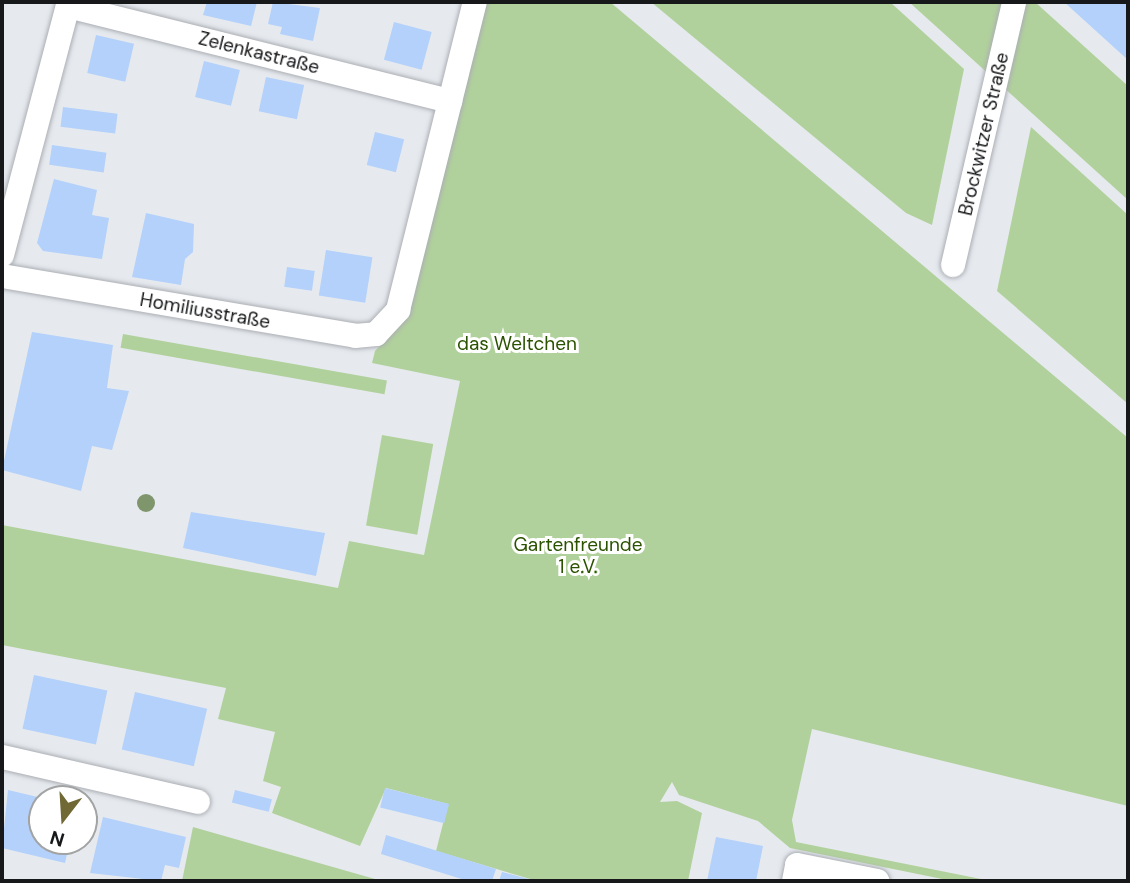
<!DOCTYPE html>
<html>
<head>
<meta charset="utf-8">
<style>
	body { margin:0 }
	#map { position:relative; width:1130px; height:883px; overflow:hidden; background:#e6eaef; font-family:"DM Sans",sans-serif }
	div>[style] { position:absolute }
	.green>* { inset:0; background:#b1d19c; transform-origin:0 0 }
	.building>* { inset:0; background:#b3d1fa; transform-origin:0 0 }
	.roads { filter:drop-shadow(0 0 2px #abaeb3) drop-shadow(0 0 2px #abaeb3) }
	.minor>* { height:24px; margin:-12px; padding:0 12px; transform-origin:12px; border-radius:12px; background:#fff }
	.trees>* { width:18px; height:18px; margin:-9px; border-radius:50%; background:#7f966c }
	span { translate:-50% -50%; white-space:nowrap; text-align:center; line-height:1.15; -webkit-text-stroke:6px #fff; paint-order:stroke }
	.street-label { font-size:19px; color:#17181a }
	.park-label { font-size:19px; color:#2b5200 }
	.frame { position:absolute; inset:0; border:4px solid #17181a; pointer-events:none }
	.north { position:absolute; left:28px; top:785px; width:70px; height:70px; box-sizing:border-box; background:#fff; border:2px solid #a2a3a3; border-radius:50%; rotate:197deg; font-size:19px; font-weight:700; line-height:28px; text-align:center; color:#17181a }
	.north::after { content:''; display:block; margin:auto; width:24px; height:32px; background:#706835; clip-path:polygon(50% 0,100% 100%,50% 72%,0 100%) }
</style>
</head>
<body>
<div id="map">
	<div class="green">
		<i style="clip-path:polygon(486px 2px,610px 2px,1128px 438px,1128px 806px,812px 729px,792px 820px,796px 842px,991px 881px,952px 881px,790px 848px,758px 821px,679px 795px,672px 782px,660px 802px,677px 801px,702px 813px,688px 881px,537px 881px,436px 851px,448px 804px,386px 788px,360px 846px,272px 813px,281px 787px,263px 781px,275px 732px,218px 719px,226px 688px,2px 645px,2px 525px,338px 588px,349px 541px,424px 555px,460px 381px,372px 363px,375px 351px,409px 314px)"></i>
		<i style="clip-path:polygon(651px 2px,890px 2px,964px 69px,932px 225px,906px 213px)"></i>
		<i style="clip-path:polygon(909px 2px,1035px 2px,1128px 86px,1128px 200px)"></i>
		<i style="clip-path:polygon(1031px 127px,1128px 215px,1128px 404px,997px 291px)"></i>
		<i style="left:123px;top:334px;width:268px;height:14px;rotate:10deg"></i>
		<i style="left:382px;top:435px;width:52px;height:92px;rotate:10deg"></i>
		<i style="clip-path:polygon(193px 827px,375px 879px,375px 881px,182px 881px)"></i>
	</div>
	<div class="building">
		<i style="clip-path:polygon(207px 2px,257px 2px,251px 26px,203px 15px)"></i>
		<i style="clip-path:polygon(273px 2px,320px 8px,313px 41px,280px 34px,282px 27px,268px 24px)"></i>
		<i style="clip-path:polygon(1064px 2px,1128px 2px,1128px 60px)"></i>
		<i style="left:394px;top:22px;width:39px;height:39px;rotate:15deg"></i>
		<i style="left:96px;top:35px;width:39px;height:39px;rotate:13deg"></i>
		<i style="left:204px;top:61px;width:37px;height:37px;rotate:14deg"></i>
		<i style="left:266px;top:77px;width:39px;height:35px;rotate:12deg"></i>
		<i style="left:63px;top:107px;width:55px;height:20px;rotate:7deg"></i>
		<i style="left:375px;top:132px;width:30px;height:34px;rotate:14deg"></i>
		<i style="left:52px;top:145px;width:55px;height:20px;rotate:8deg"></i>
		<i style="clip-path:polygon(54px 179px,97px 190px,92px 215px,109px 218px,102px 259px,43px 251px,37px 243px)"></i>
		<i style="clip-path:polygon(146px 213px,194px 224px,193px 252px,185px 259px,181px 285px,132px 277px)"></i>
		<i style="left:326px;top:250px;width:47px;height:46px;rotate:9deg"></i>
		<i style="left:287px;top:267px;width:28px;height:20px;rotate:8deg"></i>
		<i style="clip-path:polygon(32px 332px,113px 345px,107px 388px,129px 391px,112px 450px,92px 446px,81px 491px,2px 470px)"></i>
		<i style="clip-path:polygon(191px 512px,325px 533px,316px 576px,183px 548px)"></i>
		<i style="left:34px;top:675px;width:75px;height:55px;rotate:12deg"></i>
		<i style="left:135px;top:692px;width:74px;height:59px;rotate:13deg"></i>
		<i style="left:385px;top:788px;width:66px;height:20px;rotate:14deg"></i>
		<i style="clip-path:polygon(8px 790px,42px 798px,42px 841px,70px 841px,65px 863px,2px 848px)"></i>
		<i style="left:235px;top:790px;width:38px;height:13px;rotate:14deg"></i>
		<i style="clip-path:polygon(103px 817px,186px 837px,179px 868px,165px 865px,161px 881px,90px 873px)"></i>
		<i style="clip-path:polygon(386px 835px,496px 869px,492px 881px,468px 881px,381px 854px)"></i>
		<i style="clip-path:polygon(716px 837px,763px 846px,756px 881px,707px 881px)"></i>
		<i style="clip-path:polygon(502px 872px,533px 880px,533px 881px,499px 881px)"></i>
	</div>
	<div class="roads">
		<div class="minor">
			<i style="left:68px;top:6px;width:394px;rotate:14deg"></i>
			<i style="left:2px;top:255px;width:262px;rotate:-75.2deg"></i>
			<i style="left:953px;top:265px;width:270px;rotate:-76.9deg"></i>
			<i style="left:2px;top:276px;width:358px;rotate:9.6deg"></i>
			<i style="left:355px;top:336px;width:21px;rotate:-5deg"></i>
			<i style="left:376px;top:334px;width:33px;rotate:-47deg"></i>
			<i style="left:398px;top:310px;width:317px;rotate:-76deg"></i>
			<i style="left:2px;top:757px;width:201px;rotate:12.9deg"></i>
			<i style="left:794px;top:881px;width:16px;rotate:-79deg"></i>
			<i style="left:797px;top:865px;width:82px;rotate:11.3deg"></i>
		</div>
	</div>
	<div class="trees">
		<i style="left:146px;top:503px"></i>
	</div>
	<div class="street-label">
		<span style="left:259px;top:53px;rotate:14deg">Zelenkastraße</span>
		<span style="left:984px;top:134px;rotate:-77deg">Brockwitzer Straße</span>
		<span style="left:205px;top:311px;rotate:10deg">Homiliusstraße</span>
	</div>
	<div class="park-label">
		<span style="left:517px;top:344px">das Weltchen</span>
		<span style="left:578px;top:556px">Gartenfreunde<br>1 e.V.</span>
	</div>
	<div class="frame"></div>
	<div class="north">N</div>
</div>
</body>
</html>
